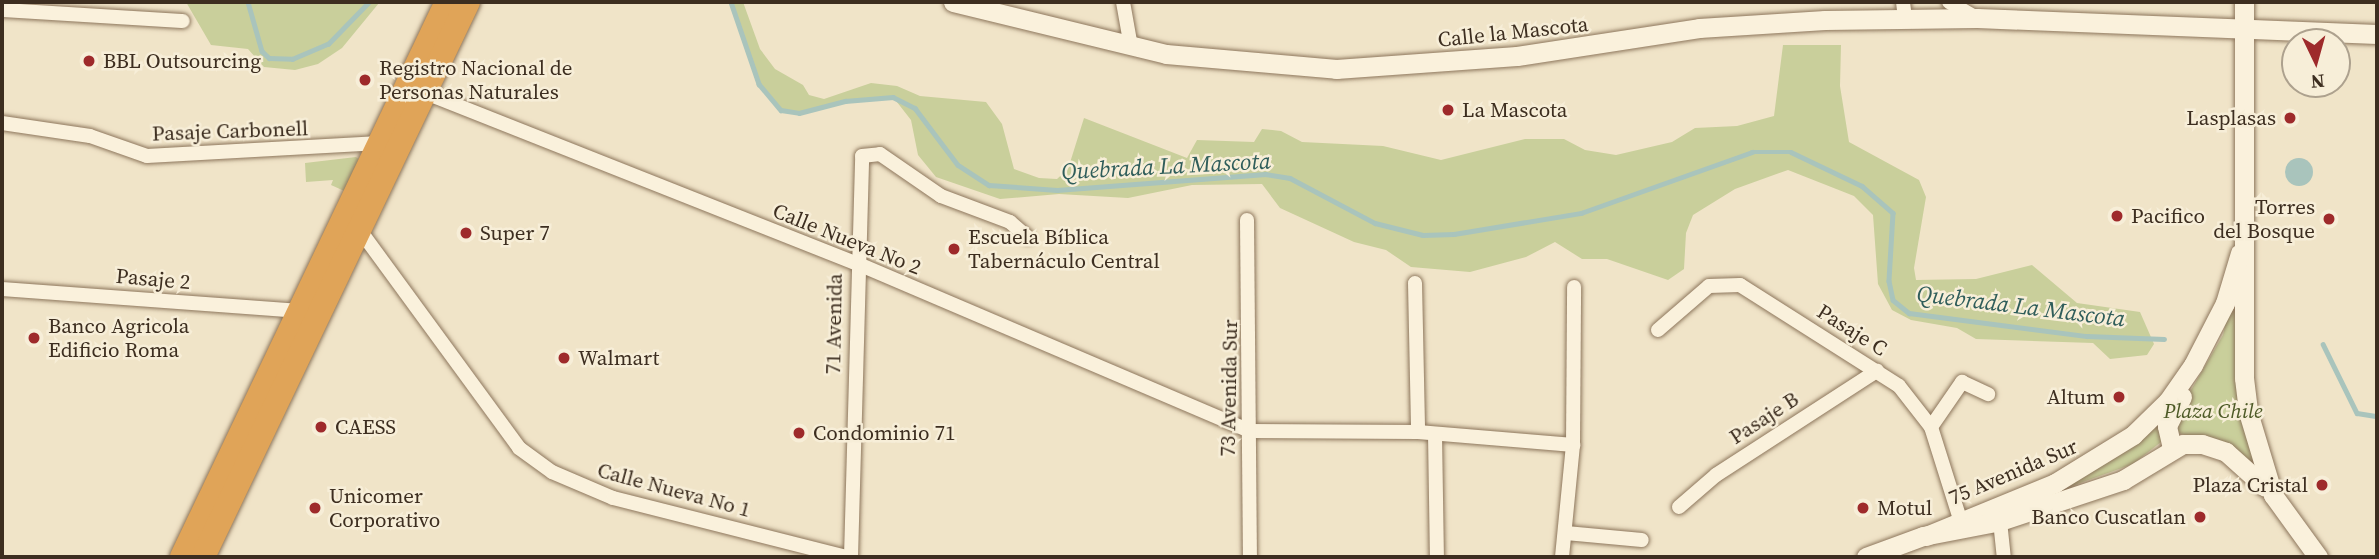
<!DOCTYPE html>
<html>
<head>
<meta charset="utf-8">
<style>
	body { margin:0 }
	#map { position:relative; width:2379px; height:559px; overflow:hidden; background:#f0e4c8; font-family:"Source Serif 4",serif }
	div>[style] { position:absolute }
	.green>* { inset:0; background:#c9cf9b }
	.water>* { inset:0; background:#a9c4bc }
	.round { border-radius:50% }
	.stream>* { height:4.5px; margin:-2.25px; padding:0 2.25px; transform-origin:2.25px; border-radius:2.25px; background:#a9c4bc }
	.roads { filter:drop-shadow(0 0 2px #8d765c) drop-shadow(0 0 2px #8d765c) }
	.street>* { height:14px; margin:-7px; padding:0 7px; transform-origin:7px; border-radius:7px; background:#faf1dc }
	.secondary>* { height:19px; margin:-9.5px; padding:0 9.5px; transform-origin:9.5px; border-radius:9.5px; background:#faf1dc }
	.highway>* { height:24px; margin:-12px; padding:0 12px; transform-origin:12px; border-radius:12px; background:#e0a458 }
	.dots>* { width:19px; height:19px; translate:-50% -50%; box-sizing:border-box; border:4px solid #f7eed8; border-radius:50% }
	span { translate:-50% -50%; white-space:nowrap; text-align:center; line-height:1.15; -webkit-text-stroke:5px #f7eed8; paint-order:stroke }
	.street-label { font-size:21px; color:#3d2e20 }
	.poi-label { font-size:21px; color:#3d2e20 }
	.left { translate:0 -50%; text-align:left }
	.right { translate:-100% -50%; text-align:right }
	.park-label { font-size:21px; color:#4d5a26; font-style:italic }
	.water-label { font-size:23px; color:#2f5d5a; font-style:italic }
	.frame { position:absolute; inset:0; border:4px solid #3d2e20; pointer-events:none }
	.north { position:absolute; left:2281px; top:28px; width:70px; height:70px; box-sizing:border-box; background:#f7eed8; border:2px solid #ada18e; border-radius:50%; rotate:175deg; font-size:19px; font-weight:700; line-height:28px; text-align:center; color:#3d2e20 }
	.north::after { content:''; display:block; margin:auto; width:24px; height:32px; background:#9e2a2b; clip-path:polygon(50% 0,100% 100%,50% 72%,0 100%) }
</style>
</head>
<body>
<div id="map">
	<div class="green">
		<i style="clip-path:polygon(186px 2px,378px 2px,379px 3px,342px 48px,318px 64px,295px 70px,264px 67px,248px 49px,211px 45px)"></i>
		<i style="clip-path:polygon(731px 2px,743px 2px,760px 49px,775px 69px,803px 85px,809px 95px,824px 99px,871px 83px,897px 86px,920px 96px,986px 102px,1002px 124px,1014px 169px,1039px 178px,1057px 179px,1068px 169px,1084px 118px,1187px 158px,1197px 140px,1254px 142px,1262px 129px,1281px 131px,1302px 142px,1383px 146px,1441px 160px,1525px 139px,1564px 139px,1585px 150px,1616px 155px,1672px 142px,1695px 128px,1737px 126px,1774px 116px,1783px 45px,1841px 45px,1840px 86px,1849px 142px,1919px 180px,1926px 197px,1914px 268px,1916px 280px,1976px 279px,2032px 265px,2077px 303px,2140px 312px,2154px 344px,2147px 355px,2110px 359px,2093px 343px,1976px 339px,1957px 328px,1911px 320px,1892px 310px,1878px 284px,1873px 215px,1854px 196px,1788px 170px,1735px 189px,1693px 215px,1686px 233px,1684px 269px,1668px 280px,1607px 259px,1582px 259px,1555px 242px,1526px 257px,1470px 272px,1411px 267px,1386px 250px,1354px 242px,1280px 208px,1262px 184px,1192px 185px,1128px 198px,1059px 194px,1000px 199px,936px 177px,918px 155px,911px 120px,893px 97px,845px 101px,799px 113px,781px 110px,759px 84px)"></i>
		<i style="clip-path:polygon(356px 157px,362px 162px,351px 194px,331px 185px,333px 180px,306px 182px,305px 163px)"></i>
		<i style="clip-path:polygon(2237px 270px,2253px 462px,2251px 462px,2177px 432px,2180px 409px,2223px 335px)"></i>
		<i style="clip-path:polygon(2173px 403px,2161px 442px,2133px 464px,2038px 498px,2115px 457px)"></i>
	</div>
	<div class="water">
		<i class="round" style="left:2285px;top:158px;width:28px;height:28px"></i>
	</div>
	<div class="stream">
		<i style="left:248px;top:2px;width:51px;rotate:74.1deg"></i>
		<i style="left:262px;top:51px;width:10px;rotate:45deg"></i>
		<i style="left:269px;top:58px;width:23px;rotate:2deg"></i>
		<i style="left:292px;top:59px;width:39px;rotate:-23deg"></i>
		<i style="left:328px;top:44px;width:59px;rotate:-45.7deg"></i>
		<i style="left:731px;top:2px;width:87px;rotate:71.1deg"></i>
		<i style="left:759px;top:84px;width:34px;rotate:50deg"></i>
		<i style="left:781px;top:110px;width:18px;rotate:9deg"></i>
		<i style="left:799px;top:113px;width:48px;rotate:-14.6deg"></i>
		<i style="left:845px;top:101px;width:48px;rotate:-4.8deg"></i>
		<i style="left:893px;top:97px;width:25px;rotate:27deg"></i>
		<i style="left:915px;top:108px;width:71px;rotate:53deg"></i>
		<i style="left:958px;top:165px;width:37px;rotate:33deg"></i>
		<i style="left:989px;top:185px;width:68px;rotate:4.2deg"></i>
		<i style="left:1057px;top:190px;width:209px;rotate:-4.4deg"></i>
		<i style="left:1265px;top:174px;width:25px;rotate:9deg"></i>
		<i style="left:1290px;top:178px;width:96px;rotate:27.9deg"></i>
		<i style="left:1375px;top:223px;width:49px;rotate:14deg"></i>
		<i style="left:1423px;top:235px;width:31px;rotate:-2deg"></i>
		<i style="left:1454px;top:234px;width:129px;rotate:-9.4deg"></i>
		<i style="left:1581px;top:213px;width:182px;rotate:-19.6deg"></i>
		<i style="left:1752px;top:152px;width:39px"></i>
		<i style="left:1791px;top:152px;width:79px;rotate:25.6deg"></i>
		<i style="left:1862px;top:186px;width:41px;rotate:41.1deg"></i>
		<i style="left:1893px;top:213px;width:68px;rotate:93.4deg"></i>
		<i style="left:1889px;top:281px;width:19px;rotate:78deg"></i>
		<i style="left:1893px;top:300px;width:21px;rotate:39deg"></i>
		<i style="left:1909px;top:313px;width:179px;rotate:7.4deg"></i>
		<i style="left:2087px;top:336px;width:77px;rotate:2.2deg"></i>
		<i style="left:2323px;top:344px;width:77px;rotate:63.8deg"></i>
		<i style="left:2357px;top:413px;width:20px;rotate:9deg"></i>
	</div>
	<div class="roads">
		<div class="street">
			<i style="left:1123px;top:2px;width:46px;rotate:79.9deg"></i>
			<i style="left:1903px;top:2px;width:16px;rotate:83deg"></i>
			<i style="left:1949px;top:2px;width:30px;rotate:30deg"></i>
			<i style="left:2px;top:10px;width:181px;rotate:3.5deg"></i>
			<i style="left:426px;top:93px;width:462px;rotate:21.6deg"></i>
			<i style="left:856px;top:263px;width:427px;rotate:23.1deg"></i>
			<i style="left:1249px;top:431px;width:169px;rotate:0.3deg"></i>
			<i style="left:1418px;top:432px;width:156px;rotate:4.8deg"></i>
			<i style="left:2px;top:123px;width:89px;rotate:8.4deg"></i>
			<i style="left:90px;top:136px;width:60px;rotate:19.3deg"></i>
			<i style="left:147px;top:156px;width:233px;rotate:-3.2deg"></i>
			<i style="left:1247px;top:220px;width:337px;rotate:89.5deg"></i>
			<i style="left:359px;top:229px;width:271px;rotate:53.8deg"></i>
			<i style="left:519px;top:448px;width:41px;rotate:36deg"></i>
			<i style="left:552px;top:472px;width:66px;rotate:23.1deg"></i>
			<i style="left:613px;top:498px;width:240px;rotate:14.2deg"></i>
			<i style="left:1415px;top:283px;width:149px;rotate:88.8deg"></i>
			<i style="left:2px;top:289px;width:299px;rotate:4.2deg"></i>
			<i style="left:1658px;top:330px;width:67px;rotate:-40.8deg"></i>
			<i style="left:1709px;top:286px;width:31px;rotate:-2deg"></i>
			<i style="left:1740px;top:285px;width:188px;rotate:32.4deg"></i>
			<i style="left:1899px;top:386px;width:52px;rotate:52deg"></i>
			<i style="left:1931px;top:427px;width:96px;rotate:72.5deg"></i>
			<i style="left:1931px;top:427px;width:55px;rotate:-55.4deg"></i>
			<i style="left:1962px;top:382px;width:29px;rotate:25deg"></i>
			<i style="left:1435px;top:434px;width:123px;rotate:89.1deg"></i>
			<i style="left:1679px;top:507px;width:49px;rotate:-40.9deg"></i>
			<i style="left:1716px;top:475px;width:192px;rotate:-32.9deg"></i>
			<i style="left:2000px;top:521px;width:36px;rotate:84deg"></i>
			<i style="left:1566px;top:533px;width:76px;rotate:5.3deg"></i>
			<i style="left:851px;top:557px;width:401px;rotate:-88.4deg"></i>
			<i style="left:862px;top:156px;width:18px;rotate:-6deg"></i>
			<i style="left:880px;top:154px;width:74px;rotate:34.5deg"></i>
			<i style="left:941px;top:196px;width:74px;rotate:20.6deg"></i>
			<i style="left:1010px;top:222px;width:23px;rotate:41deg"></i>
			<i style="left:1562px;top:557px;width:113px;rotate:-84.4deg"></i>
			<i style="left:1573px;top:445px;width:158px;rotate:-89.6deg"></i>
		</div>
		<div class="secondary">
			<i style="left:953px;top:2px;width:219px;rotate:13.7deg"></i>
			<i style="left:1166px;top:54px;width:171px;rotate:5deg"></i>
			<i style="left:1336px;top:69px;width:181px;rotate:-4.1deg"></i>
			<i style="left:1517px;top:56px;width:184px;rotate:-8.7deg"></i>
			<i style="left:1699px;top:28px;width:126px;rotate:-3.6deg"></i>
			<i style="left:1825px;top:20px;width:152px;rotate:-0.8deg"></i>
			<i style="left:1977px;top:18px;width:400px;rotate:2.3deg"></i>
			<i style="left:2244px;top:2px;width:376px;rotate:90deg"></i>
			<i style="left:2244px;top:378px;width:34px;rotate:83deg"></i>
			<i style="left:2248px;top:412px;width:87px;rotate:73.2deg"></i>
			<i style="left:2273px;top:495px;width:77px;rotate:54deg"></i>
			<i style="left:2172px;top:448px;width:23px;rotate:-103deg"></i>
			<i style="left:2167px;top:426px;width:33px;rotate:-63deg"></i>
			<i style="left:1926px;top:536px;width:139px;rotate:-22.3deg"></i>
			<i style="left:2055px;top:483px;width:92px;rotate:-31.6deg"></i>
			<i style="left:2133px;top:435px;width:49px;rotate:-44.2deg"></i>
			<i style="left:2168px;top:401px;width:44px;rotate:-55.2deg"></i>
			<i style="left:2193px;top:365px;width:70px;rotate:-62.7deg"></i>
			<i style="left:2225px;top:303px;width:52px;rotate:-73.3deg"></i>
			<i style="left:1866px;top:557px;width:61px;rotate:-20.2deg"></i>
			<i style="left:1923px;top:536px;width:78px;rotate:-11deg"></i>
			<i style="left:2000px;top:521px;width:130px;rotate:-18.4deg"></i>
			<i style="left:2123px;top:480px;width:70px;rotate:-31deg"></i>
			<i style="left:2183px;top:444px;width:19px"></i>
			<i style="left:2202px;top:444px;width:25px;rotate:18deg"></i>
			<i style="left:2226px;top:452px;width:52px;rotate:41.9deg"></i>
		</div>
		<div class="highway">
			<i style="left:182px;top:557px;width:615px;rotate:-64.48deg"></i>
			<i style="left:203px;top:557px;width:615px;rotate:-64.48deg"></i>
		</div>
	</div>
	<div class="dots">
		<i style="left:89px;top:61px;background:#9e2a2b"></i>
		<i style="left:365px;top:80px;background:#9e2a2b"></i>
		<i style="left:1448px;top:110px;background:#9e2a2b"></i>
		<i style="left:2290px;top:118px;background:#9e2a2b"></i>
		<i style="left:2117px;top:216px;background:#9e2a2b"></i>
		<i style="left:2329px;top:219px;background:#9e2a2b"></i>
		<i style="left:466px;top:233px;background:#9e2a2b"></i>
		<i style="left:954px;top:249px;background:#9e2a2b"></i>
		<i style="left:34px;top:338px;background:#9e2a2b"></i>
		<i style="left:564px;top:358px;background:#9e2a2b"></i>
		<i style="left:2119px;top:397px;background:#9e2a2b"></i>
		<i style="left:321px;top:427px;background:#9e2a2b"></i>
		<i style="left:799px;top:433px;background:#9e2a2b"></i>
		<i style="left:2322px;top:485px;background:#9e2a2b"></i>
		<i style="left:315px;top:508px;background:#9e2a2b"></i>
		<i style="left:1863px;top:508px;background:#9e2a2b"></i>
		<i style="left:2200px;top:517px;background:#9e2a2b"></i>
	</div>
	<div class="street-label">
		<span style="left:1513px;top:32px;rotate:-6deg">Calle la Mascota</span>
		<span style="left:230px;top:131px;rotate:-2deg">Pasaje Carbonell</span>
		<span style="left:847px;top:239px;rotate:22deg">Calle Nueva No 2</span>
		<span style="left:153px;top:279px;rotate:5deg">Pasaje 2</span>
		<span style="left:834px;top:324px;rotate:-89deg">71 Avenida</span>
		<span style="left:1852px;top:330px;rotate:32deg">Pasaje C</span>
		<span style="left:1229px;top:388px;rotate:-89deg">73 Avenida Sur</span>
		<span style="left:1764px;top:418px;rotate:-33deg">Pasaje B</span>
		<span style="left:2013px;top:472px;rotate:-23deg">75 Avenida Sur</span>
		<span style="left:674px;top:490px;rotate:15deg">Calle Nueva No 1</span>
	</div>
	<div class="poi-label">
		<span class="left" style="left:103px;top:61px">BBL Outsourcing</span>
		<span class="left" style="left:379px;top:80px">Registro Nacional de<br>Personas Naturales</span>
		<span class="left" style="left:1462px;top:110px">La Mascota</span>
		<span class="right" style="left:2276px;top:118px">Lasplasas</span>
		<span class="right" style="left:2315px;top:219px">Torres<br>del Bosque</span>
		<span class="left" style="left:2131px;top:216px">Pacifico</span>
		<span class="left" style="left:480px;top:233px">Super 7</span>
		<span class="left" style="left:968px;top:249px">Escuela Bíblica<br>Tabernáculo Central</span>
		<span class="left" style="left:48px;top:338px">Banco Agricola<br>Edificio Roma</span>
		<span class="left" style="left:578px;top:358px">Walmart</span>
		<span class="right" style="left:2105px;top:397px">Altum</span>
		<span class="left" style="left:335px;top:427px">CAESS</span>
		<span class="left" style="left:813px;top:433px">Condominio 71</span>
		<span class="right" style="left:2308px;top:485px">Plaza Cristal</span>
		<span class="left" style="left:329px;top:508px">Unicomer<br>Corporativo</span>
		<span class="left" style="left:1877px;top:508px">Motul</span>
		<span class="right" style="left:2186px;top:517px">Banco Cuscatlan</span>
	</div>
	<div class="park-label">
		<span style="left:2213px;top:411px">Plaza Chile</span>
	</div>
	<div class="water-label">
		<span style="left:1166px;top:166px;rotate:-3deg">Quebrada La Mascota</span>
		<span style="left:2021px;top:306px;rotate:7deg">Quebrada La Mascota</span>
	</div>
	<div class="frame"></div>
	<div class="north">N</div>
</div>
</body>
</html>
